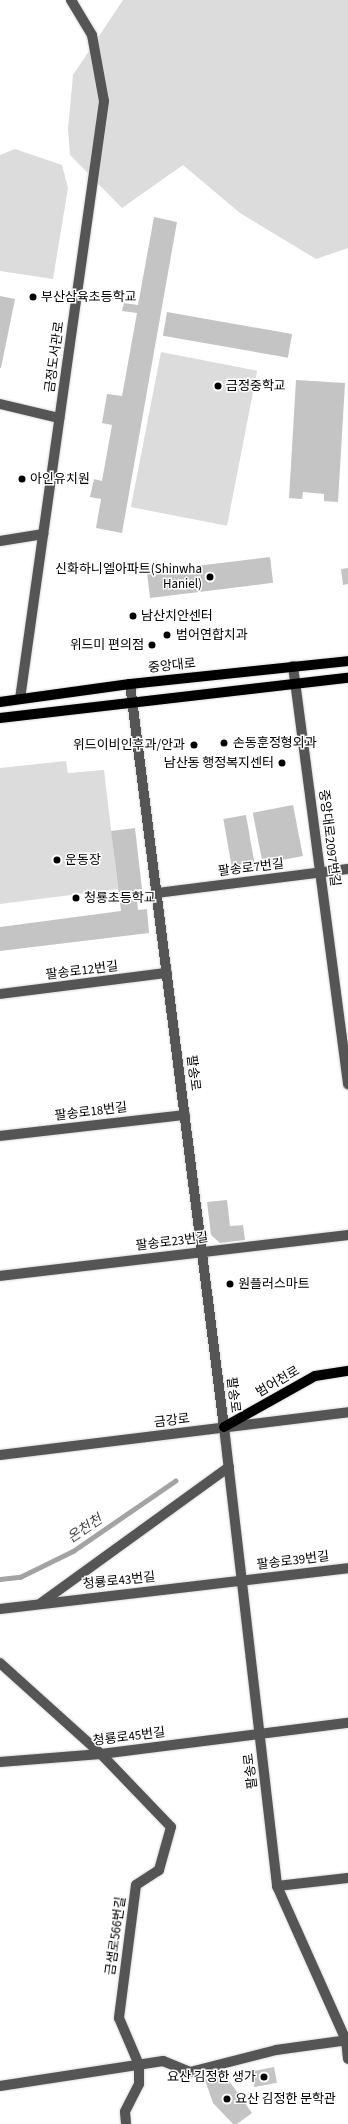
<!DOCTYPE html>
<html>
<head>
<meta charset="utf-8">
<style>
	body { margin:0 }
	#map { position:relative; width:348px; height:2124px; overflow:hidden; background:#fff; font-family:"Source Sans 3","Noto Sans KR",sans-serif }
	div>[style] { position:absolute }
	.green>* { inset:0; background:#dcdcdc; transform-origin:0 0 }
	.stream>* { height:4.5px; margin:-2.25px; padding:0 2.25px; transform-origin:2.25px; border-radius:2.25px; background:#a3a3a3 }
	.building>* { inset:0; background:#c4c4c4; transform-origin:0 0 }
	.roads { filter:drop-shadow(0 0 1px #dbdbdb) drop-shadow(0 0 1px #dbdbdb) }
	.minor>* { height:10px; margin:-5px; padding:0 5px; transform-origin:5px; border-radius:5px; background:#555 }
	.major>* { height:10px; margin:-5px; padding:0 5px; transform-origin:5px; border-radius:5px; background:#000 }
	.dots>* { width:11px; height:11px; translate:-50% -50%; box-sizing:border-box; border:2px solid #fff; border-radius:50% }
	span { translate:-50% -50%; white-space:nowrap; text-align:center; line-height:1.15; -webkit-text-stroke:3px #fff; paint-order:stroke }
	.poi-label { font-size:13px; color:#000 }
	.left { translate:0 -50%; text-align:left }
	.right { translate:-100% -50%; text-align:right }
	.street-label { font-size:13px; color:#000 }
	.water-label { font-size:14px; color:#444; font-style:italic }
</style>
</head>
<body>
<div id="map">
	<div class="green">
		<i style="clip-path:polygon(123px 0,348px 0,348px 248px,316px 259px,240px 213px,183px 165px,122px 208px,70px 155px,68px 129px,73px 75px)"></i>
		<i style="clip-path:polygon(15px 149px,62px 165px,68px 188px,53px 279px,0 271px,0 155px)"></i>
		<i style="left:161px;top:352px;width:98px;height:158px;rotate:11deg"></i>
		<i style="clip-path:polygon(66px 761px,68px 773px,104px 770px,118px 889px,0 904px,0 768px)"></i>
	</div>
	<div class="stream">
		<i style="left:0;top:1579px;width:20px;rotate:-6deg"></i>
		<i style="left:20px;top:1577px;width:59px;rotate:-26.1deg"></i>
		<i style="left:73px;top:1551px;width:124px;rotate:-34.5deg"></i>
	</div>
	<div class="building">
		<i style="clip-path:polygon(154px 217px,177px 222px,122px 533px,96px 528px,101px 499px,90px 497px,94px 479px,102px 481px,112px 425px,102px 423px,107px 394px,122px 396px,137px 313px,122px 311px,124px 303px,138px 305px)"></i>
		<i style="clip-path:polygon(0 296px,15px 299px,1px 368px,0 368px)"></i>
		<i style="left:167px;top:312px;width:127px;height:24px;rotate:10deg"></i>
		<i style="clip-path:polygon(296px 380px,345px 383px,338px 502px,324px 501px,324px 494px,303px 492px,302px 499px,289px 498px)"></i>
		<i style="left:270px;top:557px;width:26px;height:124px;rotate:83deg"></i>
		<i style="clip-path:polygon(348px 568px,348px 584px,343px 585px,341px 569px)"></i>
		<i style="left:293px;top:805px;width:52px;height:41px;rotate:79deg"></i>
		<i style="left:246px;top:815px;width:52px;height:23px;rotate:80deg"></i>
		<i style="clip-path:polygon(135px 828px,142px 889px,136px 890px,138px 910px,147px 909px,149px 933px,0 951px,0 927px,121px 911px,111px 831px)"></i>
		<i style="clip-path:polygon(227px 1200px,230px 1226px,243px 1225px,245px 1240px,220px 1243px,211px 1235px,207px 1202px)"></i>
		<i style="left:274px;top:2067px;width:16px;height:23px;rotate:79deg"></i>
		<i style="clip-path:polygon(222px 2071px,252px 2113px,237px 2124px,233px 2124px,213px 2103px,205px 2080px)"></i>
	</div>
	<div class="roads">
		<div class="minor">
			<i style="left:0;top:404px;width:61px;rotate:13.3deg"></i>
			<i style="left:0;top:541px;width:44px;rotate:-9.2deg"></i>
			<i style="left:293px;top:666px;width:422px;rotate:82.5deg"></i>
			<i style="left:130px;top:684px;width:749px;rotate:82.79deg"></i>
			<i style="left:224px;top:1427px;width:462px;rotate:83.4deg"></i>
			<i style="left:277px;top:1886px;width:169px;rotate:65.9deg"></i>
			<i style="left:346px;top:2040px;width:19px;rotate:84deg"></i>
			<i style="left:20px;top:699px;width:604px;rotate:-82deg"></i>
			<i style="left:104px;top:101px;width:67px;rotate:-100.3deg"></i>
			<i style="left:92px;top:35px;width:41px;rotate:-121deg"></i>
			<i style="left:157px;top:893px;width:193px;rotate:-7.2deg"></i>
			<i style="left:0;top:994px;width:168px;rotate:-7.2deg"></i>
			<i style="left:0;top:1136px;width:186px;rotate:-6.5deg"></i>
			<i style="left:0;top:1276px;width:350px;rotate:-6.7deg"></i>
			<i style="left:0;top:1455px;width:351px;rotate:-7deg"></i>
			<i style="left:41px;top:1603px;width:232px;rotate:-35.9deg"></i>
			<i style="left:0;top:1609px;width:350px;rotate:-6.7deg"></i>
			<i style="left:0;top:1663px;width:136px;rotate:42deg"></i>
			<i style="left:101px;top:1754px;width:101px;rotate:46.2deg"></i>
			<i style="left:171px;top:1827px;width:45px;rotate:105.6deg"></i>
			<i style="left:159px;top:1870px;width:27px;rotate:147deg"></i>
			<i style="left:136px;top:1885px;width:134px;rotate:97.3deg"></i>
			<i style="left:119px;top:2018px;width:51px;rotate:66.9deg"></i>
			<i style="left:139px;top:2065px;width:19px;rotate:90deg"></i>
			<i style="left:139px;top:2084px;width:31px;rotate:117deg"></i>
			<i style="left:125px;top:2112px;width:12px;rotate:85deg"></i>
			<i style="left:0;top:1762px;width:101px;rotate:-4.5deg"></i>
			<i style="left:101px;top:1754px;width:249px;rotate:-7.2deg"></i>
			<i style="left:277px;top:1886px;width:71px;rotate:-6.4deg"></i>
			<i style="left:0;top:2086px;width:165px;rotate:-8.7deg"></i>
			<i style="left:163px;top:2061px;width:29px;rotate:22deg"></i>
			<i style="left:190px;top:2072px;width:89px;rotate:-14.3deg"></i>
			<i style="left:276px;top:2050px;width:73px;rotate:-7.9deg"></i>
		</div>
		<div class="major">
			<i style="left:0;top:702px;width:131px;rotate:-7.9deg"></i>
			<i style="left:130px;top:684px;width:219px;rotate:-6deg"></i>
			<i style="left:0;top:718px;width:350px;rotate:-6.6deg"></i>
			<i style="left:224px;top:1427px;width:104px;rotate:-29.3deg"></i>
			<i style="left:315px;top:1376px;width:33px;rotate:-9deg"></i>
		</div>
	</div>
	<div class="dots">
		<i style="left:33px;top:297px;background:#000"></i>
		<i style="left:218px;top:386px;background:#000"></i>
		<i style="left:22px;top:479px;background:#000"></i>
		<i style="left:210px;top:577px;background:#000"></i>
		<i style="left:133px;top:616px;background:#000"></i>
		<i style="left:167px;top:635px;background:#000"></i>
		<i style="left:152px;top:645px;background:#000"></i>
		<i style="left:224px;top:743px;background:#000"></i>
		<i style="left:194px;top:745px;background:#000"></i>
		<i style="left:282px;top:763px;background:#000"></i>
		<i style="left:57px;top:860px;background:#000"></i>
		<i style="left:76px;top:898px;background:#000"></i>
		<i style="left:230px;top:1284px;background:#000"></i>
		<i style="left:264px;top:2077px;background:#000"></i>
		<i style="left:227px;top:2099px;background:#000"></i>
	</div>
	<div class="poi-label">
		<span class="left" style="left:41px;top:297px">부산삼육초등학교</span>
		<span class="left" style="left:226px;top:386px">금정중학교</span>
		<span class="left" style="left:30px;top:479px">아인유치원</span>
		<span class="right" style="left:202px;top:577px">신화하니엘아파트(Shinwha<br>Haniel)</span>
		<span class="left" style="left:141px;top:616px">남산치안센터</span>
		<span class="left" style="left:176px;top:635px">범어연합치과</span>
		<span class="right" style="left:144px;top:645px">위드미 편의점</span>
		<span class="left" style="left:233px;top:743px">손동훈정형외과</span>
		<span class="right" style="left:185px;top:745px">위드이비인후과/안과</span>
		<span class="right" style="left:274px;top:763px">남산동 행정복지센터</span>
		<span class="left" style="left:65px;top:860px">운동장</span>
		<span class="left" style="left:84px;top:898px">청룡초등학교</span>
		<span class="left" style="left:238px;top:1284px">원플러스마트</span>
		<span class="right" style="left:256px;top:2077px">요산 김정한 생가</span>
		<span class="left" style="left:235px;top:2099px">요산 김정한 문학관</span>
	</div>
	<div class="street-label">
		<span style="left:55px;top:357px;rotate:-82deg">금정도서관로</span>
		<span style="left:172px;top:666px;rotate:-6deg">중앙대로</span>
		<span style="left:329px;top:838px;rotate:83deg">중앙대로2097번길</span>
		<span style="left:251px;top:868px;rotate:-7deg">팔송로7번길</span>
		<span style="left:82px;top:971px;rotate:-7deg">팔송로12번길</span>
		<span style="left:193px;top:1073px;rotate:83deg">팔송로</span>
		<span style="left:91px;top:1112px;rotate:-7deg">팔송로18번길</span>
		<span style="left:172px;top:1242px;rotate:-7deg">팔송로23번길</span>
		<span style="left:278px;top:1382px;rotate:-30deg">범어천로</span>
		<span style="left:233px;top:1395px;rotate:83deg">팔송로</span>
		<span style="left:172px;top:1421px;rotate:-7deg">금강로</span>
		<span style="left:293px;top:1561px;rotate:-7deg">팔송로39번길</span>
		<span style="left:119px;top:1581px;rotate:-6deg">청룡로43번길</span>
		<span style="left:129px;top:1737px;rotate:-7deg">청룡로45번길</span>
		<span style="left:251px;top:1771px;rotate:-97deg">팔송로</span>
		<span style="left:116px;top:1936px;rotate:-82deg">금샘로566번길</span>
	</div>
	<div class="water-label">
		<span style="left:85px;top:1529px;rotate:-34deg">온천천</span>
	</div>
</div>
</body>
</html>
